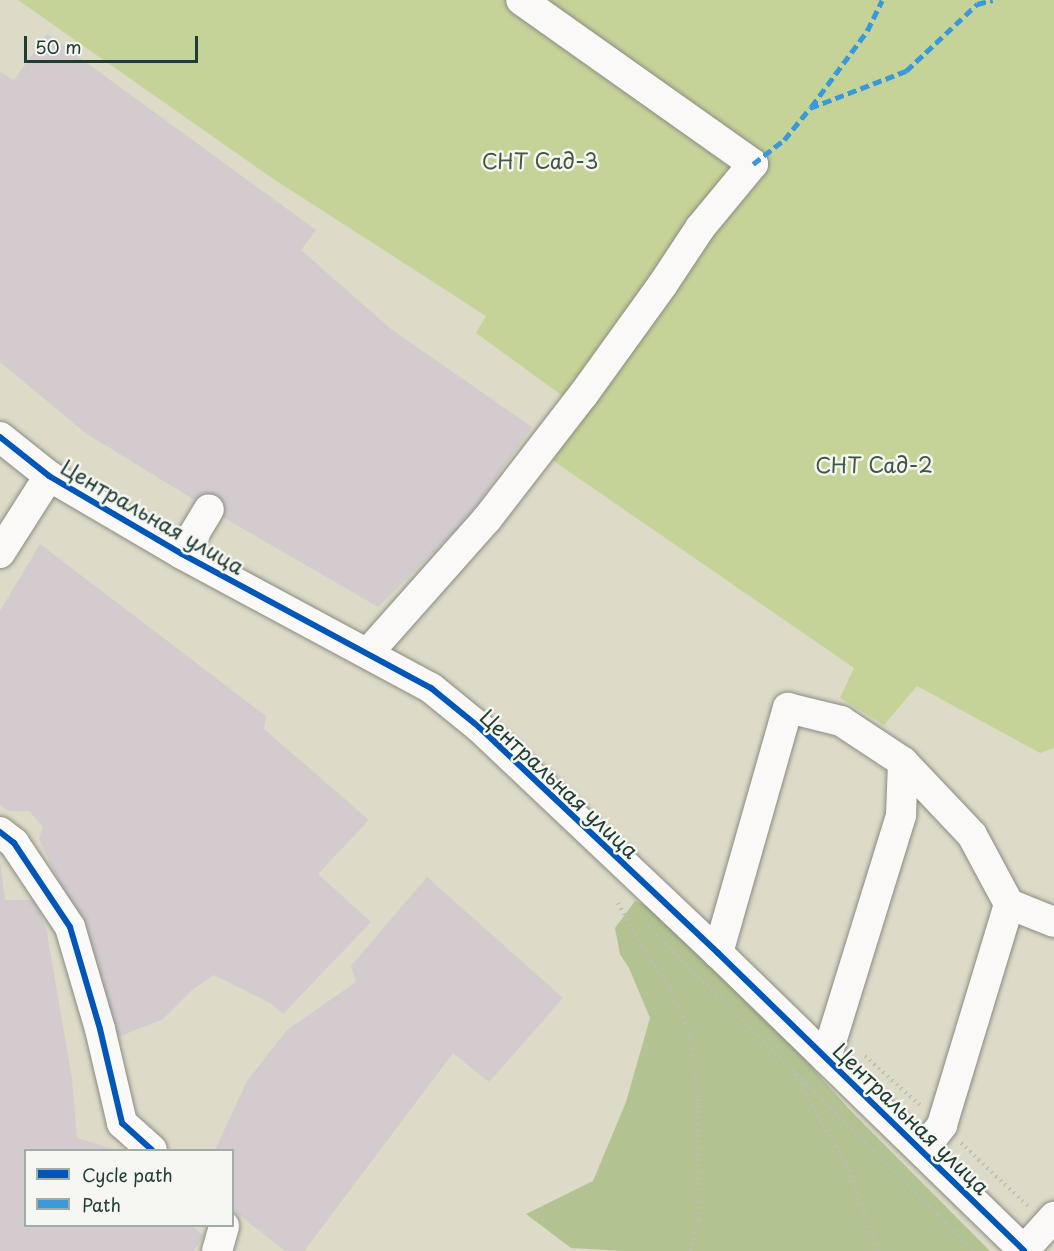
<!DOCTYPE html>
<html>
<head>
<meta charset="utf-8">
<style>
	body { margin:0 }
	#map { position:relative; width:1054px; height:1251px; overflow:hidden; background:#dddac7; font-family:"Playpen Sans",sans-serif }
	div>[style] { position:absolute }
	.industrial>* { inset:0; background:#d4cbce }
	.green>* { inset:0; background:#c6d398 }
	.forest>* { inset:0; background:#b2c391 }
	.path>* { height:4px; margin-top:-2px; transform-origin:0; background:repeating-linear-gradient(90deg,#babdb9 0 1.5px,transparent 0 6px) }
	.roads { filter:drop-shadow(0 0 2px #898c82) drop-shadow(0 0 2px #898c82) }
	.minor>* { height:30px; margin:-15px; padding:0 15px; transform-origin:15px; border-radius:15px; background:#faf9f7 }
	.quiet>* { height:4.5px; margin-top:-2.25px; transform-origin:0; background:repeating-linear-gradient(90deg,#3a99d8 0 9px,transparent 0 13.5px) }
	.cycleway>* { height:6px; margin:-3px; padding:0 3px; transform-origin:3px; border-radius:3px; background:#0057b8 }
	span { translate:-50% -50%; white-space:nowrap; text-align:center; line-height:1.15; -webkit-text-stroke:5px #f6f6f2; paint-order:stroke }
	.park-label { font-size:21px; color:#3d5a40 }
	.street-label { font-size:21px; color:#1f3d34 }
	.legend { position:absolute; left:24px; top:1149px; width:210px; height:78px; box-sizing:border-box; background:#f6f6f2; border:2px solid #a0aca6; margin:0; padding:8px 10px; list-style:none; font-size:18px; color:#1f3d34 }
	.legend li { display:flex; align-items:center; gap:12px; height:30px }
	.legend b { width:30px; border:2px solid #a0aca6 }
	.scale { position:absolute; left:24px; top:36px; width:174px; height:27px; box-sizing:border-box; border:3px solid #1f3d34; border-top:0; padding-left:8px; font-size:18px; line-height:21px; white-space:nowrap; color:#1f3d34; -webkit-text-stroke:4px #f6f6f2; paint-order:stroke }
</style>
</head>
<body>
<div id="map">
	<div class="industrial">
		<i style="clip-path:polygon(47px 34px,316px 230px,301px 250px,391px 329px,532px 427px,466px 520px,378px 607px,209px 509px,87px 434px,0 362px,0 72px,14px 80px)"></i>
		<i style="clip-path:polygon(40px 544px,266px 716px,264px 729px,369px 820px,318px 874px,371px 922px,283px 1014px,270px 1003px,214px 975px,192px 990px,163px 1019px,113px 1039px,86px 939px,39px 839px,43px 827px,29px 811px,8px 811px,0 805px,0 611px)"></i>
		<i style="clip-path:polygon(0 860px,5px 900px,36px 900px,47px 933px,72px 1079px,77px 1138px,116px 1150px,26px 1150px,26px 1226px,193px 1226px,203px 1236px,194px 1251px,0 1251px)"></i>
		<i style="clip-path:polygon(427px 877px,563px 998px,489px 1082px,453px 1053px,304px 1251px,285px 1251px,233px 1210px,232px 1150px,215px 1150px,247px 1081px,287px 1030px,356px 982px,351px 966px)"></i>
	</div>
	<div class="green">
		<i style="clip-path:polygon(18px 0,1054px 0,1054px 748px,1040px 753px,917px 686px,884px 725px,840px 698px,854px 668px,545px 455px,764px 167px,751px 143px,564px 397px,476px 333px,486px 316px,272px 178px)"></i>
	</div>
	<div class="forest">
		<i style="clip-path:polygon(635px 901px,654px 909px,763px 1013px,850px 1110px,990px 1251px,624px 1251px,571px 1248px,526px 1214px,593px 1181px,626px 1102px,650px 1018px,629px 968px,620px 954px,615px 928px)"></i>
	</div>
	<div class="path">
		<i style="left:618px;top:903px;width:49px;rotate:61.9deg"></i>
		<i style="left:641px;top:946px;width:52px;rotate:55.1deg"></i>
		<i style="left:671px;top:989px;width:51px;rotate:68deg"></i>
		<i style="left:690px;top:1036px;width:64px;rotate:82.8deg"></i>
		<i style="left:698px;top:1099px;width:122px;rotate:89.5deg"></i>
		<i style="left:699px;top:1221px;width:31px;rotate:107deg"></i>
		<i style="left:648px;top:926px;width:460px;rotate:44.9deg"></i>
		<i style="left:865px;top:1056px;width:74px;rotate:41.7deg"></i>
		<i style="left:794px;top:1073px;width:105px;rotate:60.3deg"></i>
		<i style="left:846px;top:1164px;width:93px;rotate:69.8deg"></i>
		<i style="left:961px;top:1143px;width:95px;rotate:43.3deg"></i>
	</div>
	<div class="roads">
		<div class="minor">
			<i style="left:0;top:437px;width:63px;rotate:38.5deg"></i>
			<i style="left:49px;top:476px;width:154px;rotate:30.4deg"></i>
			<i style="left:182px;top:554px;width:283px;rotate:28.3deg"></i>
			<i style="left:431px;top:688px;width:62px;rotate:39.1deg"></i>
			<i style="left:479px;top:727px;width:329px;rotate:43.4deg"></i>
			<i style="left:718px;top:953px;width:427px;rotate:44.2deg"></i>
			<i style="left:0;top:553px;width:91px;rotate:-57.5deg"></i>
			<i style="left:182px;top:554px;width:52px;rotate:-59deg"></i>
			<i style="left:368px;top:653px;width:179px;rotate:-48.4deg"></i>
			<i style="left:487px;top:519px;width:157px;rotate:-52.3deg"></i>
			<i style="left:583px;top:395px;width:137px;rotate:-54.2deg"></i>
			<i style="left:663px;top:284px;width:67px;rotate:-56.5deg"></i>
			<i style="left:700px;top:228px;width:83px;rotate:-50.4deg"></i>
			<i style="left:753px;top:164px;width:284px;rotate:-144.7deg"></i>
			<i style="left:0;top:832px;width:18px;rotate:38deg"></i>
			<i style="left:14px;top:843px;width:101px;rotate:56.3deg"></i>
			<i style="left:70px;top:927px;width:106px;rotate:73.6deg"></i>
			<i style="left:100px;top:1029px;width:97px;rotate:76.8deg"></i>
			<i style="left:122px;top:1123px;width:40px;rotate:42deg"></i>
			<i style="left:718px;top:953px;width:255px;rotate:-74.1deg"></i>
			<i style="left:788px;top:708px;width:55px;rotate:13.8deg"></i>
			<i style="left:841px;top:721px;width:74px;rotate:33.5deg"></i>
			<i style="left:903px;top:762px;width:100px;rotate:46.6deg"></i>
			<i style="left:972px;top:835px;width:78px;rotate:61.8deg"></i>
			<i style="left:1009px;top:904px;width:48px;rotate:21.8deg"></i>
			<i style="left:826px;top:1058px;width:254px;rotate:-72.8deg"></i>
			<i style="left:901px;top:815px;width:53px;rotate:-87.8deg"></i>
			<i style="left:922px;top:1151px;width:33px;rotate:-52deg"></i>
			<i style="left:942px;top:1125px;width:231px;rotate:-73.1deg"></i>
			<i style="left:1024px;top:1250px;width:45px;rotate:-47.7deg"></i>
			<i style="left:217px;top:1251px;width:26px;rotate:-74deg"></i>
		</div>
	</div>
	<div class="quiet">
		<i style="left:811px;top:107px;width:94px;rotate:-53.6deg"></i>
		<i style="left:867px;top:31px;width:34px;rotate:-64deg"></i>
		<i style="left:753px;top:164px;width:39px;rotate:-38deg"></i>
		<i style="left:784px;top:140px;width:41px;rotate:-50.9deg"></i>
		<i style="left:810px;top:108px;width:103px;rotate:-21.1deg"></i>
		<i style="left:906px;top:71px;width:98px;rotate:-43.3deg"></i>
		<i style="left:977px;top:4px;width:16px;rotate:-14deg"></i>
	</div>
	<div class="cycleway">
		<i style="left:0;top:437px;width:63px;rotate:38.5deg"></i>
		<i style="left:49px;top:476px;width:154px;rotate:30.4deg"></i>
		<i style="left:182px;top:554px;width:283px;rotate:28.3deg"></i>
		<i style="left:431px;top:688px;width:62px;rotate:39.1deg"></i>
		<i style="left:479px;top:727px;width:329px;rotate:43.4deg"></i>
		<i style="left:718px;top:953px;width:427px;rotate:44.2deg"></i>
		<i style="left:0;top:832px;width:18px;rotate:38deg"></i>
		<i style="left:14px;top:843px;width:101px;rotate:56.3deg"></i>
		<i style="left:70px;top:927px;width:106px;rotate:73.6deg"></i>
		<i style="left:100px;top:1029px;width:97px;rotate:76.8deg"></i>
		<i style="left:122px;top:1123px;width:40px;rotate:42deg"></i>
	</div>
	<div class="park-label">
		<span style="left:540px;top:160px">СНТ Сад-3</span>
		<span style="left:874px;top:464px">СНТ Сад-2</span>
	</div>
	<div class="street-label">
		<span style="left:153px;top:516px;rotate:30deg">Центральная улица</span>
		<span style="left:560px;top:783px;rotate:43deg">Центральная улица</span>
		<span style="left:912px;top:1118px;rotate:44deg">Центральная улица</span>
	</div>
	<ul class="legend">
	<li><b style="height:8px;background:#0057b8"></b>Cycle path</li>
	<li><b style="height:8px;background:#3a99d8"></b>Path</li>
	</ul>
	<div class="scale">50 m</div>
</div>
</body>
</html>
